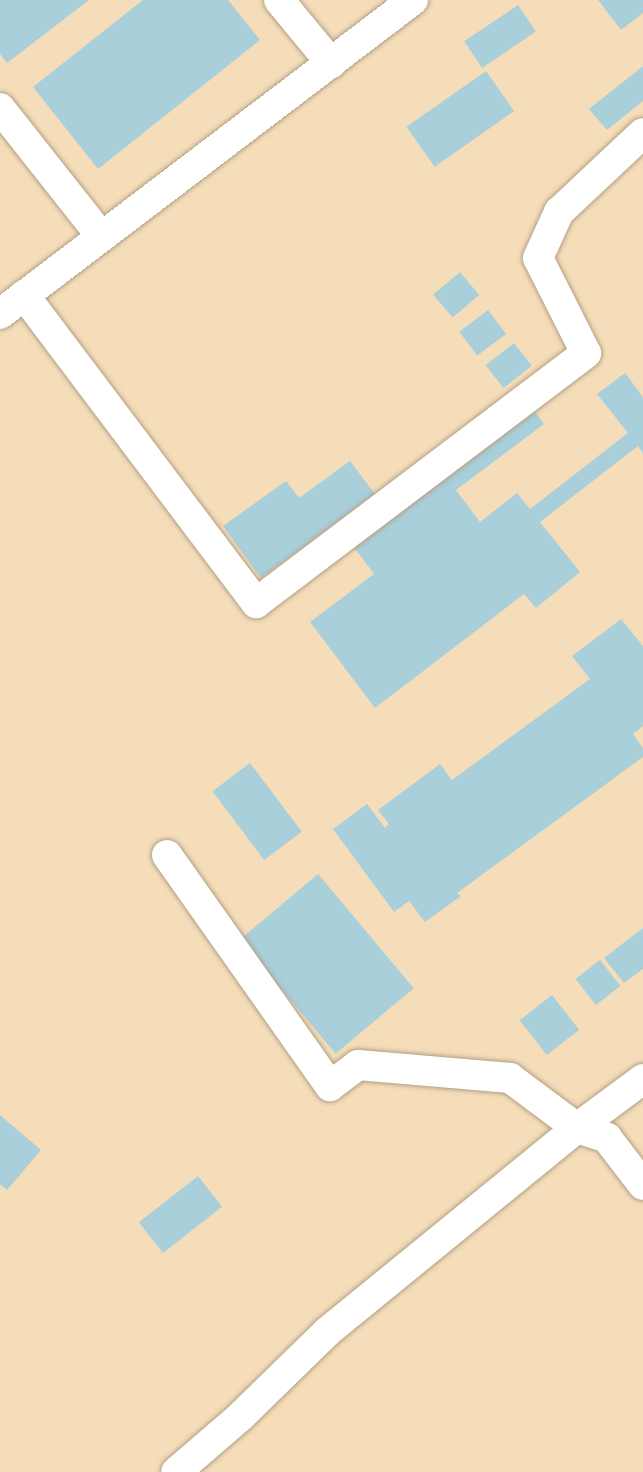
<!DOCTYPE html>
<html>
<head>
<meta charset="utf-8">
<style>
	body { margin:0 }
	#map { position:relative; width:643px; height:1472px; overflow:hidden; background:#fce9cb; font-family:"PT Sans Narrow",sans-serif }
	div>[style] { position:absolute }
	.built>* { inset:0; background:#f5ddb9; transform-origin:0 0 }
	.building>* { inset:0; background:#a8cfda; transform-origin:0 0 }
	.roads { filter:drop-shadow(0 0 2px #b2a084) drop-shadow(0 0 2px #b2a084) }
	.minor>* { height:30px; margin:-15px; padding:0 15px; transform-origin:15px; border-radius:15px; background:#fff }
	span { translate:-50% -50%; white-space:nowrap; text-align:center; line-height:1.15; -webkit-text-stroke:7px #fce9cb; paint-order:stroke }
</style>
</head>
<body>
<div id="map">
	<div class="built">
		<i style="left:0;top:0;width:643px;height:1472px"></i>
	</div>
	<div class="building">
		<i style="clip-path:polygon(0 0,89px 0,7px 63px,0 54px)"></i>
		<i style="clip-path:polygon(143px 0,228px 0,260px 40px,98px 169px,33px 87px)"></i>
		<i style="clip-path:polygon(598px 0,643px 0,643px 13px,621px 30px)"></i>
		<i style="left:518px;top:5px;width:32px;height:65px;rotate:56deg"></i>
		<i style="clip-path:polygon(643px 66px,643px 101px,607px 130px,589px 109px)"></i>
		<i style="left:486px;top:71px;width:49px;height:97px;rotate:55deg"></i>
		<i style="left:460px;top:272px;width:30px;height:35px;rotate:50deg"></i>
		<i style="left:488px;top:310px;width:30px;height:36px;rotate:53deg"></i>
		<i style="left:514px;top:343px;width:29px;height:36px;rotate:52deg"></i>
		<i style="clip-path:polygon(625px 373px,643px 397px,643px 453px,638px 446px,540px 522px,580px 572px,536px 608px,524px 594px,375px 708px,310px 622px,374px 574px,344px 534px,526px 399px,544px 424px,456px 490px,480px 522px,517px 493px,530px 509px,628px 433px,597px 394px)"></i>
		<i style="clip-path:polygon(350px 461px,375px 494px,261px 578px,223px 526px,286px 481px,299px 498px)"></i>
		<i style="clip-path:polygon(621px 619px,643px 646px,643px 726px,633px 734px,643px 748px,643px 757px,457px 893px,461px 896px,425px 922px,409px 901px,394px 912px,333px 829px,367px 804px,385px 828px,389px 824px,378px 810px,440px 764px,452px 780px,590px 679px,572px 656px)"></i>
		<i style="left:250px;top:763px;width:86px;height:47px;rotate:53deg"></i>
		<i style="left:318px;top:874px;width:149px;height:102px;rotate:50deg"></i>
		<i style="clip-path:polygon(643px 928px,643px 969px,624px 983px,604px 958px)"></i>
		<i style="left:600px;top:960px;width:33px;height:31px;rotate:52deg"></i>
		<i style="left:552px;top:995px;width:44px;height:41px;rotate:52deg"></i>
		<i style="clip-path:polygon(0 1115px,41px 1150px,7px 1190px,0 1184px)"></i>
		<i style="left:198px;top:1176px;width:39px;height:75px;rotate:52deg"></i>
	</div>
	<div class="roads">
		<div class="minor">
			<i style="left:279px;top:0;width:82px;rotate:50.5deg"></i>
			<i style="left:0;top:108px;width:163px;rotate:51.7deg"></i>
			<i style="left:24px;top:295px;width:386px;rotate:53deg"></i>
			<i style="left:256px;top:603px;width:414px;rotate:-37.1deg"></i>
			<i style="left:586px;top:353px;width:106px;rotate:-116.8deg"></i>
			<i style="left:538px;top:258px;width:51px;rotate:-65.5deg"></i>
			<i style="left:559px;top:212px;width:115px;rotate:-43.2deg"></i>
			<i style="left:0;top:314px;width:519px;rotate:-37.25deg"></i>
			<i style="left:167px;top:855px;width:283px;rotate:54.8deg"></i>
			<i style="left:330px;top:1086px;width:35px;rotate:-37deg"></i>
			<i style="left:358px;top:1065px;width:153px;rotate:4.9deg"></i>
			<i style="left:510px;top:1078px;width:84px;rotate:36.7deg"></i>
			<i style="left:577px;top:1128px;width:323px;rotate:140.8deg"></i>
			<i style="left:327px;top:1332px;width:122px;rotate:135.7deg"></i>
			<i style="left:240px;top:1417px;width:84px;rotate:139.3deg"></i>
			<i style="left:643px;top:1079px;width:82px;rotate:143.4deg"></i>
			<i style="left:577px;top:1128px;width:32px;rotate:18deg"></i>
			<i style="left:607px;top:1138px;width:59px;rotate:52.5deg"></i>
		</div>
	</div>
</div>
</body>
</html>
